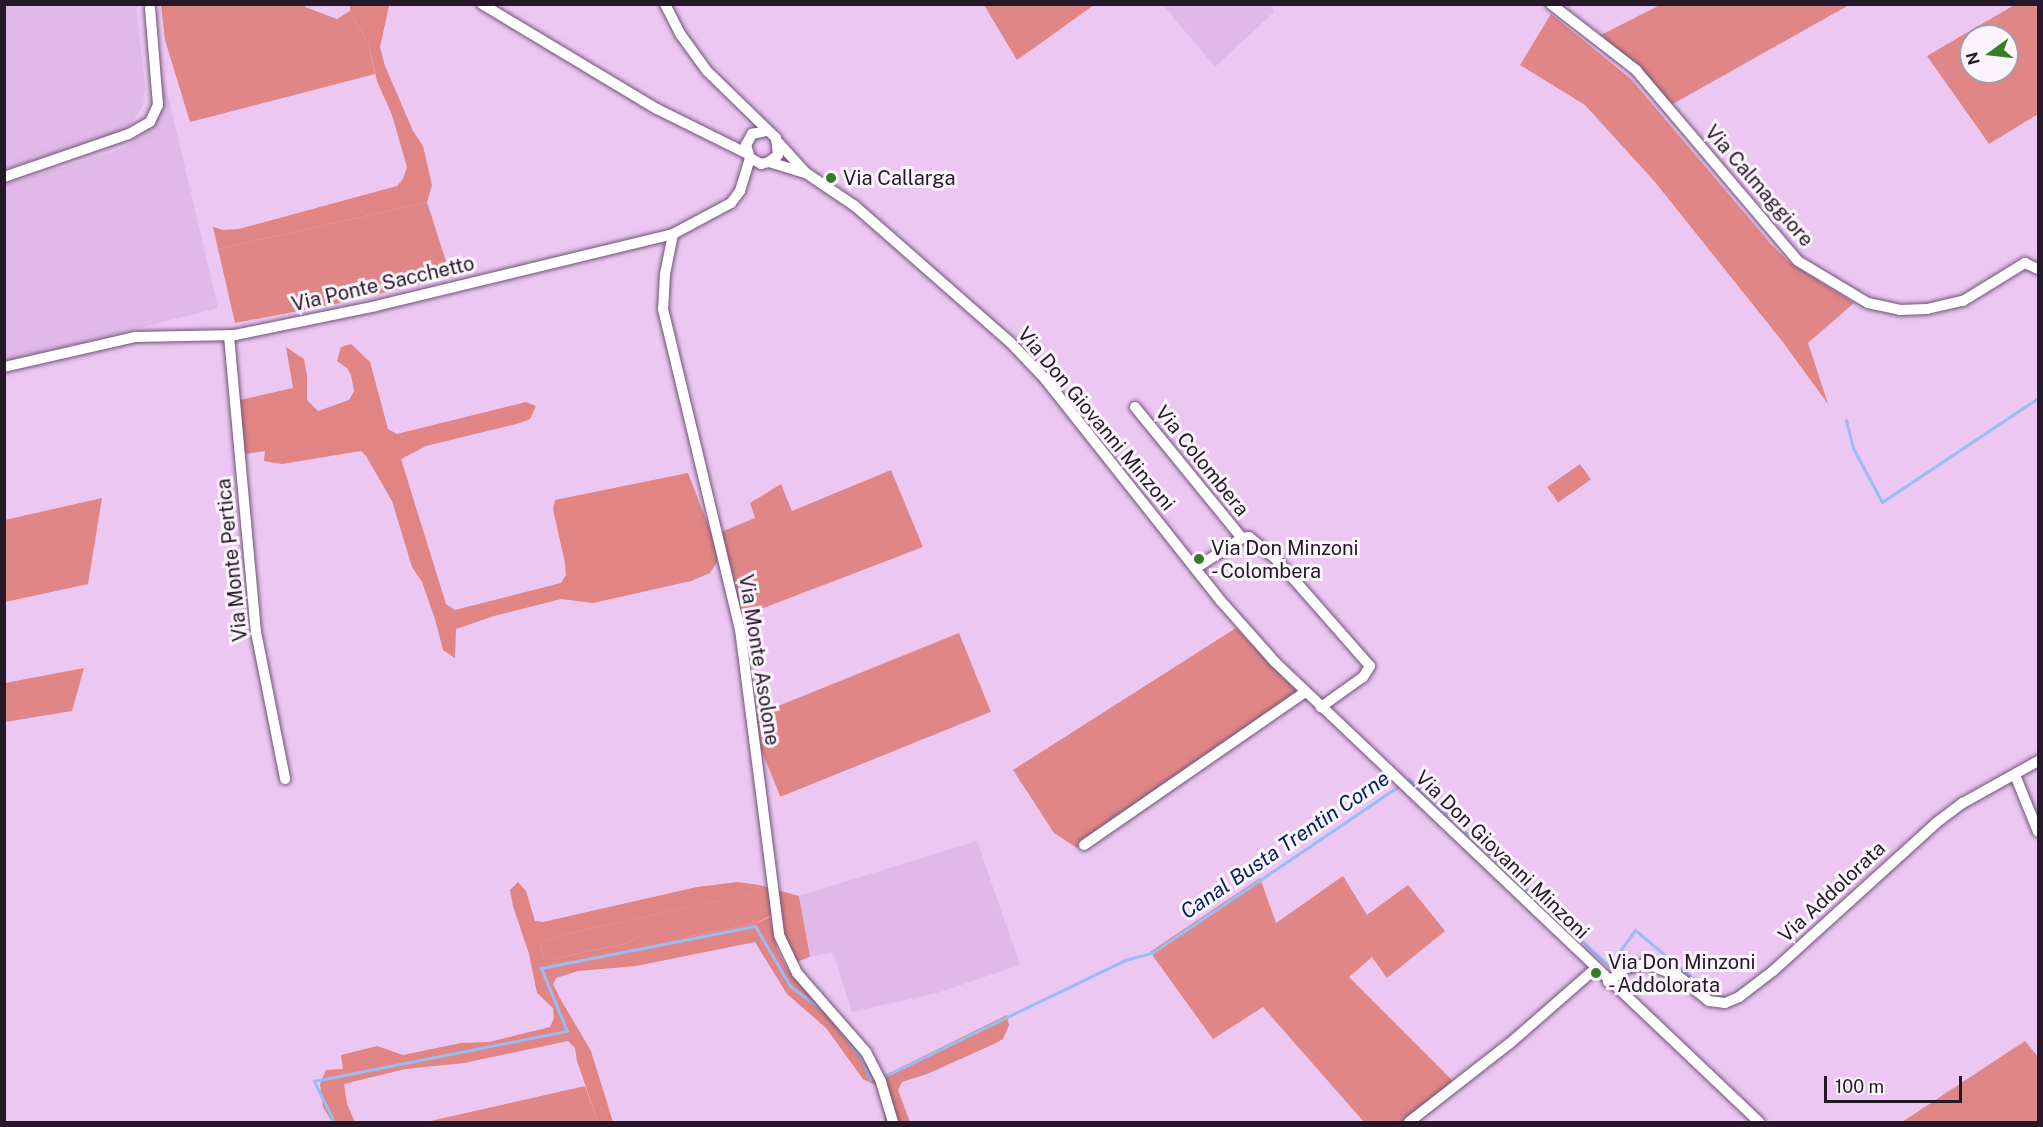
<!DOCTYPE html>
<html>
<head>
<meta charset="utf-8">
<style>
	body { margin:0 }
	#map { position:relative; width:2043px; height:1127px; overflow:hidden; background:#ebc7f2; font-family:"Public Sans",sans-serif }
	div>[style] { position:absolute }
	.built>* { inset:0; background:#e0b9e8 }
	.green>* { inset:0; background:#e18686; transform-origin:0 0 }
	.forest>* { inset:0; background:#e18484 }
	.stream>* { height:3px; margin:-1.5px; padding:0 1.5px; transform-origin:1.5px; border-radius:1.5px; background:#99bcf5 }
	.roads { filter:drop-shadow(0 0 2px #705277) drop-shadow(0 0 2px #705277) }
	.minor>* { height:10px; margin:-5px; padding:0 5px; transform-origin:5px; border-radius:5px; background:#fff }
	.dots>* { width:16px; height:16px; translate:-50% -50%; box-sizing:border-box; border:3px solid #fbf4fc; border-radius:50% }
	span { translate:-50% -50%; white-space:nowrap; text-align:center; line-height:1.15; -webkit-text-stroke:6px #fbf4fc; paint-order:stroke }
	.poi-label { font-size:20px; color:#251828 }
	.left { translate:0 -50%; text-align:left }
	.street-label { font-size:20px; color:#251828 }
	.water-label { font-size:21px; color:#012461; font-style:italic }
	.frame { position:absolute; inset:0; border:6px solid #251828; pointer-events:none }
	.north { position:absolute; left:1959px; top:24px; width:60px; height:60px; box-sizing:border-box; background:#fbf4fc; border:2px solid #a59ca7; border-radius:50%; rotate:255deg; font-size:16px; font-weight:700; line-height:24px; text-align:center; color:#251828 }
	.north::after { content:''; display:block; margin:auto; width:21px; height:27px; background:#357e25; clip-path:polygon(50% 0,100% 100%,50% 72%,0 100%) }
	.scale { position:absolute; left:1824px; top:1076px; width:138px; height:27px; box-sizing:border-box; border:3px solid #251828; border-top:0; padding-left:8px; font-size:18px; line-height:21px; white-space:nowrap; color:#251828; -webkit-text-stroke:4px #fbf4fc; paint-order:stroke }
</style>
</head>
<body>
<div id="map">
	<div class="built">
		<i style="clip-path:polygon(5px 5px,136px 5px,145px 87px,143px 105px,129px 127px,105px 140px,5px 169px)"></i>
		<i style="clip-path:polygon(1163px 5px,1271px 5px,1274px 12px,1215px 67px)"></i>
		<i style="clip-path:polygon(164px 78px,218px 308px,5px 362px,5px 184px,110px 153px,130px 144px,146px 129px)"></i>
		<i style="clip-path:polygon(977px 841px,1020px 965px,937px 993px,852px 1012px,833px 952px,810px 957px,799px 896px)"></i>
	</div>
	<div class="green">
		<i style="clip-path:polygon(evenodd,2016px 4px,2038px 5px,2038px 114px,1989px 144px,1927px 56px,2016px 4px,1971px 36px,2007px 36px,2007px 72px,1971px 72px,1971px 36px)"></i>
		<i style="clip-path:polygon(161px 5px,305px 5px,305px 7px,337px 19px,350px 11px,368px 43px,375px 74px,190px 122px,165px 40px)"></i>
		<i style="clip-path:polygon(984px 5px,1094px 5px,1017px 60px)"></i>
		<i style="clip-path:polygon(1660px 5px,1849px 5px,1671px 105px,1641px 70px,1601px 35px)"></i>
		<i style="clip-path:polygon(1551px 14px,1631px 79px,1770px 243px,1789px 262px,1854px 303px,1808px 343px,1828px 404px,1782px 341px,1655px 182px,1585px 105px,1520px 65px)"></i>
		<i style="clip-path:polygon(427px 202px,451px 277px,335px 304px,235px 323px,218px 249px)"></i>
		<i style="left:1580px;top:464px;width:19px;height:40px;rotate:55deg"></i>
		<i style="clip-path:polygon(891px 470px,923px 547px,737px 618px,711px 536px,755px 518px,750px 503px,781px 484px,792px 511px)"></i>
		<i style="clip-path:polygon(102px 498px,88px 584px,5px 602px,5px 520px)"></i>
		<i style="clip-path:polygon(1236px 628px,1297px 692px,1077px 848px,1054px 833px,1013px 770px)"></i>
		<i style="left:959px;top:633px;width:85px;height:227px;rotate:68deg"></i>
		<i style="clip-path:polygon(84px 668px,72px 711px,5px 722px,5px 683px)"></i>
		<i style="clip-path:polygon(1343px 876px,1367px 915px,1408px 885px,1445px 931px,1387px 978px,1372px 957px,1349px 977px,1455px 1083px,1405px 1122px,1364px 1122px,1263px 1007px,1213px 1039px,1150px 952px,1260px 878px,1276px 923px)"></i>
		<i style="clip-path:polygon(759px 885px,799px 896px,810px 957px,793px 963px,786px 947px,778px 912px,754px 924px,686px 937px,640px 937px,628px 943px,553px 959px,545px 959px,540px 948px,545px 940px,561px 935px,756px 892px)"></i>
		<i style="clip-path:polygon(2025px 1041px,2038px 1057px,2038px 1122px,1902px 1122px)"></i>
		<i style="clip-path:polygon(585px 1086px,598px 1122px,426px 1122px)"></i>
	</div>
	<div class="forest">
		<i style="clip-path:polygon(350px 5px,389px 6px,380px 47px,385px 66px,413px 131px,423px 146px,432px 185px,427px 202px,218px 249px,213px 227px,223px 230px,239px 229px,397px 186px,403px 179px,407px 167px,392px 115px,377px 81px,368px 43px,350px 11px)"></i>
		<i style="clip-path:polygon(351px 344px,370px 362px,388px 429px,397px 434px,526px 402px,536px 406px,530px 419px,520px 423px,426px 446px,401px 459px,446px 604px,455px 610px,561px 583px,566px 575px,565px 563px,553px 509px,555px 500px,688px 473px,717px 548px,717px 562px,710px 573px,691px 581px,593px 603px,561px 599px,494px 616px,456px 629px,455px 658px,443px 650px,435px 619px,422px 582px,412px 567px,392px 501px,366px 456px,361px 451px,282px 464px,264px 461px,265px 451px,245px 454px,240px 400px,293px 388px,286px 347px,304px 359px,307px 375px,307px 400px,318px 411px,349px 400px,354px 391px,351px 375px,347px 368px,337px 361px,341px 347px)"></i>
		<i style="clip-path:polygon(518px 882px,526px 891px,535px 921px,543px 922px,697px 887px,738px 882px,759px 885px,757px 892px,561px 935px,545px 940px,540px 948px,545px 959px,553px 959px,628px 943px,640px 937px,686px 937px,754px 924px,770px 917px,777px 949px,788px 970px,850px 1042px,868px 1066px,875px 1080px,1007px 1015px,1009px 1025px,1003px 1039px,994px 1044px,927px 1074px,902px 1082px,898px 1090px,910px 1122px,885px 1122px,883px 1102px,877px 1086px,863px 1079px,826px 1028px,787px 994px,755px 942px,636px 966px,578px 971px,556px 978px,553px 984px,561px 1000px,591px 1051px,613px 1122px,598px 1122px,577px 1061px,575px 1048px,568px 1041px,464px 1063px,405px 1069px,344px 1084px,347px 1104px,355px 1122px,332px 1122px,323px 1107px,320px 1084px,326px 1070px,343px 1069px,341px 1055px,377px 1046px,403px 1055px,461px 1043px,489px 1042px,550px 1027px,554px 1018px,553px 1008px,537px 993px,529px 954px,513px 906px,510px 890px)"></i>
	</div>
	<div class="stream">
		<i style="left:1846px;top:420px;width:29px;rotate:76deg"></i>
		<i style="left:1853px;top:448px;width:61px;rotate:61.8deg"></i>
		<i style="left:1882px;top:502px;width:187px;rotate:-33.7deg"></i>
		<i style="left:1940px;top:814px;width:15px;rotate:-37deg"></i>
		<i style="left:1764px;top:972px;width:14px;rotate:-39deg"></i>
		<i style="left:840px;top:1030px;width:35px;rotate:53deg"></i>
		<i style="left:861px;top:1058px;width:24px;rotate:66deg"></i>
		<i style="left:885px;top:1076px;width:267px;rotate:-25.8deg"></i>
		<i style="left:1125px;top:960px;width:28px;rotate:-15deg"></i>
		<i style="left:1152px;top:953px;width:310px;rotate:-34.1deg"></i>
		<i style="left:1409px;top:779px;width:274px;rotate:43.1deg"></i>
		<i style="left:1609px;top:966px;width:44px;rotate:-54.2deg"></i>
		<i style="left:1635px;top:930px;width:102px;rotate:39.8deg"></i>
		<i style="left:1713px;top:995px;width:15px;rotate:8deg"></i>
		<i style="left:1728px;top:997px;width:13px;rotate:-27deg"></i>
		<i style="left:334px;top:1122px;width:46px;rotate:-116deg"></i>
		<i style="left:314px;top:1081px;width:258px;rotate:-11.2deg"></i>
		<i style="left:567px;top:1031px;width:68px;rotate:-112.4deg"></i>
		<i style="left:541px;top:968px;width:218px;rotate:-11.1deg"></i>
		<i style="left:755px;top:926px;width:69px;rotate:59.7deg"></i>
		<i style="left:790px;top:986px;width:42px;rotate:36.3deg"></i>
	</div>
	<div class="roads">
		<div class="minor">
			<i style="left:482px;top:4px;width:204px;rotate:31deg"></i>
			<i style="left:657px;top:109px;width:102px;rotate:26.3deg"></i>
			<i style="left:665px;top:4px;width:35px;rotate:63deg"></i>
			<i style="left:681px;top:35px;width:44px;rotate:54.2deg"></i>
			<i style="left:707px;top:71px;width:96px;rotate:44.2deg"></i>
			<i style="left:776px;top:138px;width:17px;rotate:83deg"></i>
			<i style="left:778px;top:155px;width:11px;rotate:142deg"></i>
			<i style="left:769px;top:162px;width:8px;rotate:166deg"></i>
			<i style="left:761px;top:164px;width:13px;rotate:-151deg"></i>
			<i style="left:750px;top:158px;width:14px;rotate:-107deg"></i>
			<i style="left:746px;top:145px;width:13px;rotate:-61deg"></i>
			<i style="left:752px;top:134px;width:14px;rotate:-12deg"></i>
			<i style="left:1551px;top:4px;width:108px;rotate:37.8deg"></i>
			<i style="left:1636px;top:70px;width:250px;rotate:49.7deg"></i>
			<i style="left:1798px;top:261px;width:82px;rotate:31deg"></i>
			<i style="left:1868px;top:303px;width:33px;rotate:12deg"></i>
			<i style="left:1900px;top:310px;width:27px;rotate:-2deg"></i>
			<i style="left:1927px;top:309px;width:37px;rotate:-13deg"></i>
			<i style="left:1963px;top:301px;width:73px;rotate:-31.5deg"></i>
			<i style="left:2025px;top:263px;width:14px;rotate:25deg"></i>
			<i style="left:779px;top:143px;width:40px;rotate:48deg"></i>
			<i style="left:806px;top:173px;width:59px;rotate:34deg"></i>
			<i style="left:855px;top:206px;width:206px;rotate:41.3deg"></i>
			<i style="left:1010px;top:342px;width:51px;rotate:46.6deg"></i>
			<i style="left:1045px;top:379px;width:283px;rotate:51.6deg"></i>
			<i style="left:1221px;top:601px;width:81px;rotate:48.5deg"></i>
			<i style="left:1275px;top:662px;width:668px;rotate:43.54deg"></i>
			<i style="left:769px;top:162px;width:39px;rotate:17deg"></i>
			<i style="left:4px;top:177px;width:132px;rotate:-19deg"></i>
			<i style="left:129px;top:134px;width:24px;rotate:-30deg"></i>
			<i style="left:150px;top:122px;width:19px;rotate:-65deg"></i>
			<i style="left:158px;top:105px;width:97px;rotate:-94.7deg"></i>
			<i style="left:673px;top:234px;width:41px;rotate:101.3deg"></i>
			<i style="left:665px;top:274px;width:35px;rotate:93deg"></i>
			<i style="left:663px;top:309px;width:329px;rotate:76.5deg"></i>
			<i style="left:740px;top:629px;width:308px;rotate:82.7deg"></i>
			<i style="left:779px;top:935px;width:42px;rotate:64.7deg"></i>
			<i style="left:797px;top:973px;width:105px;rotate:48.9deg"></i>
			<i style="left:866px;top:1052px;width:34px;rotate:63deg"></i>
			<i style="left:881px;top:1082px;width:42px;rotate:73.3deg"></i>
			<i style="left:229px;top:336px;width:297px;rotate:84.8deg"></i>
			<i style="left:256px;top:632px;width:150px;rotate:78.8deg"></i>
			<i style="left:4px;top:367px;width:134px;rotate:-12.9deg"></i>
			<i style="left:135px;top:337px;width:100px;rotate:-1.1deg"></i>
			<i style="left:235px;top:335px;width:144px;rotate:-11.6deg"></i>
			<i style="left:376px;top:306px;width:306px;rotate:-13.6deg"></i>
			<i style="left:673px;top:234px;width:66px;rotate:-28.1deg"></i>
			<i style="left:731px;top:203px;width:15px;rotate:-53deg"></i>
			<i style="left:740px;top:191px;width:34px;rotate:-73deg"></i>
			<i style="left:1135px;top:407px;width:169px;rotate:50.8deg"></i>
			<i style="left:1196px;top:568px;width:55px;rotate:-33.1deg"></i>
			<i style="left:1242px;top:538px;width:7px;rotate:-8deg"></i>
			<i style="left:1249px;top:537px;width:35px;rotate:39deg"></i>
			<i style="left:1276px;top:559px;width:142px;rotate:48.7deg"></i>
			<i style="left:1370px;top:666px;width:13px;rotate:122deg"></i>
			<i style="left:1363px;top:677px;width:52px;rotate:144.5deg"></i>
			<i style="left:2015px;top:775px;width:61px;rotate:68deg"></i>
			<i style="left:1084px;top:845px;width:269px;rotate:-34.7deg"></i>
			<i style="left:1608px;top:982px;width:23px;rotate:-38deg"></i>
			<i style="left:1626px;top:968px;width:21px;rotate:-11deg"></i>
			<i style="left:1647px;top:964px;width:33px;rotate:21deg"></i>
			<i style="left:1678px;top:976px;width:40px;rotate:39deg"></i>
			<i style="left:1709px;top:1001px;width:16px;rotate:7deg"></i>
			<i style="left:1725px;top:1003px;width:15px;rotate:-23deg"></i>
			<i style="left:1739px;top:997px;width:43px;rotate:-37.4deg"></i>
			<i style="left:1773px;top:971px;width:220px;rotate:-42.2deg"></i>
			<i style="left:1936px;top:823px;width:34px;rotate:-37deg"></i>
			<i style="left:1963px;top:803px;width:86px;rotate:-29.2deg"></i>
			<i style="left:1409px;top:1122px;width:127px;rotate:-38deg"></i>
			<i style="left:1509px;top:1044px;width:114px;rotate:-41.1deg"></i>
		</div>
	</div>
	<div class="dots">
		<i style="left:831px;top:178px;background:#357e25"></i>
		<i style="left:1199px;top:559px;background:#357e25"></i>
		<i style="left:1596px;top:973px;background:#357e25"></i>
	</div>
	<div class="poi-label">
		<span class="left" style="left:843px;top:178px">Via Callarga</span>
		<span class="left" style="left:1211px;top:560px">Via Don Minzoni<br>- Colombera</span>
		<span class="left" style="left:1608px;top:974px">Via Don Minzoni<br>- Addolorata</span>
	</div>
	<div class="street-label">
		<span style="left:1759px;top:186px;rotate:49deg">Via Calmaggiore</span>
		<span style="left:383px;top:284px;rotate:-13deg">Via Ponte Sacchetto</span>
		<span style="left:1096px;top:419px;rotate:50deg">Via Don Giovanni Minzoni</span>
		<span style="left:1202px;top:461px;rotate:51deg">Via Colombera</span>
		<span style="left:232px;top:560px;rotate:-96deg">Via Monte Pertica</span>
		<span style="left:759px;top:660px;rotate:81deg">Via Monte Asolone</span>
		<span style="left:1502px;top:855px;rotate:44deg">Via Don Giovanni Minzoni</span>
		<span style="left:1832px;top:892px;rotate:-43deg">Via Addolorata</span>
	</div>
	<div class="water-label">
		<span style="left:1285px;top:845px;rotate:-34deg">Canal Busta Trentin Corne</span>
	</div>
	<div class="frame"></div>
	<div class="north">N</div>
	<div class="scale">100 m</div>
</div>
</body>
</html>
